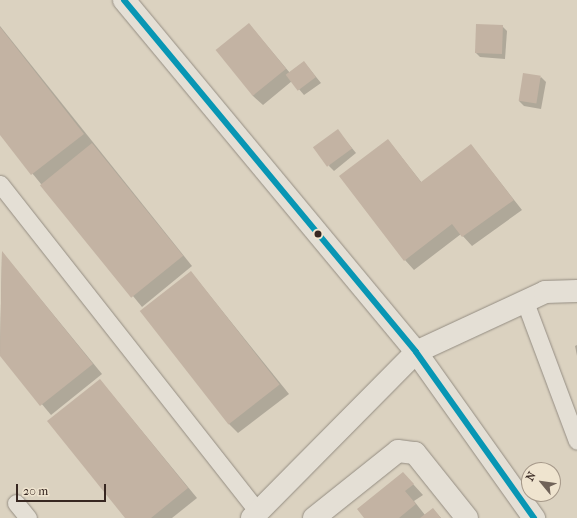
<!DOCTYPE html>
<html>
<head>
<meta charset="utf-8">
<style>
	body { margin:0 }
	#map { position:relative; width:577px; height:518px; overflow:hidden; background:#dbd2c0; font-family:"IM FELL French Canon",serif }
	div>[style] { position:absolute }
	.shadow>* { inset:0; background:#0003 }
	.building>* { inset:0; background:#c3b3a3; transform-origin:0 0 }
	.roads { filter:drop-shadow(0 0 1px #948d82) drop-shadow(0 0 1px #948d82) }
	.lane>* { height:17px; margin:-8.5px; padding:0 8.5px; transform-origin:8.5px; border-radius:8.5px; background:#e4dfd5 }
	.street>* { height:22px; margin:-11px; padding:0 11px; transform-origin:11px; border-radius:11px; background:#e4dfd5 }
	.bus-1>* { height:6px; margin:-3px; padding:0 3px; transform-origin:3px; border-radius:3px; background:#0896b4 }
	.dots>* { width:11px; height:11px; translate:-50% -50%; box-sizing:border-box; border:2px solid #efe4cf; border-radius:50% }
	span { translate:-50% -50%; white-space:nowrap; text-align:center; line-height:1.15; -webkit-text-stroke:3px #efe4cf; paint-order:stroke }
	.north { position:absolute; left:521px; top:462px; width:40px; height:40px; box-sizing:border-box; background:#efe4cf; border:1px solid #a59889; border-radius:50%; rotate:299deg; font-size:11px; font-weight:700; line-height:16px; text-align:center; color:#372721 }
	.north::after { content:''; display:block; margin:auto; width:14px; height:18px; background:#706359; clip-path:polygon(50% 0,100% 100%,50% 72%,0 100%) }
	.scale { position:absolute; left:16px; top:484px; width:90px; height:18px; box-sizing:border-box; border:2px solid #372721; border-top:0; padding-left:5px; font-size:12px; line-height:14px; white-space:nowrap; color:#372721; -webkit-text-stroke:3px #efe4cf; paint-order:stroke }
</style>
</head>
<body>
<div id="map">
	<div class="shadow">
		<i style="clip-path:polygon(249px 24px,290px 73px,304px 62px,321px 83px,304px 95px,292px 81px,263px 105px,253px 96px)"></i>
		<i style="clip-path:polygon(0 26px,192px 266px,142px 307px,0 134px)"></i>
		<i style="clip-path:polygon(502px 26px,507px 31px,505px 59px,480px 57px,475px 52px)"></i>
		<i style="clip-path:polygon(541px 77px,546px 82px,541px 109px,524px 106px,519px 101px)"></i>
		<i style="clip-path:polygon(338px 131px,356px 153px,334px 171px,329px 166px)"></i>
		<i style="clip-path:polygon(388px 140px,422px 183px,471px 145px,522px 210px,472px 246px,461px 234px,414px 270px,405px 260px)"></i>
		<i style="clip-path:polygon(2px 252px,102px 374px,51px 415px,0 354px)"></i>
		<i style="clip-path:polygon(191px 272px,289px 394px,238px 433px,229px 424px)"></i>
		<i style="clip-path:polygon(577px 345px,577px 356px,575px 346px)"></i>
		<i style="clip-path:polygon(100px 380px,197px 498px,172px 518px,126px 518px)"></i>
		<i style="clip-path:polygon(403px 473px,423px 495px,414px 501px,425px 515px,433px 509px,441px 518px,365px 518px)"></i>
	</div>
	<div class="building">
		<i style="left:249px;top:23px;width:59px;height:43px;rotate:51deg"></i>
		<i style="left:476px;top:24px;width:27px;height:29px;rotate:2deg"></i>
		<i style="clip-path:polygon(0 27px,84px 134px,31px 175px,0 135px)"></i>
		<i style="left:304px;top:61px;width:20px;height:23px;rotate:53deg"></i>
		<i style="left:523px;top:73px;width:18px;height:28px;rotate:9deg"></i>
		<i style="left:338px;top:129px;width:24px;height:31px;rotate:54deg"></i>
		<i style="clip-path:polygon(388px 139px,421px 182px,471px 144px,514px 200px,462px 237px,452px 224px,404px 261px,339px 176px)"></i>
		<i style="left:92px;top:143px;width:145px;height:67px;rotate:51deg"></i>
		<i style="clip-path:polygon(2px 251px,93px 364px,40px 406px,0 356px)"></i>
		<i style="left:191px;top:271px;width:144px;height:65px;rotate:52deg"></i>
		<i style="clip-path:polygon(100px 379px,188px 488px,151px 518px,125px 518px,47px 421px)"></i>
		<i style="clip-path:polygon(403px 472px,414px 484px,405px 491px,416px 504px,399px 518px,364px 518px,357px 509px)"></i>
		<i style="clip-path:polygon(433px 508px,441px 518px,420px 518px)"></i>
	</div>
	<div class="roads">
		<div class="lane">
			<i style="left:0;top:184px;width:417px;rotate:51.8deg"></i>
			<i style="left:525px;top:302px;width:148px;rotate:69.5deg"></i>
			<i style="left:16px;top:503px;width:19px;rotate:51deg"></i>
		</div>
		<div class="street">
			<i style="left:124px;top:0;width:457px;rotate:50.3deg"></i>
			<i style="left:416px;top:352px;width:204px;rotate:54.6deg"></i>
			<i style="left:252px;top:518px;width:233px;rotate:-45.3deg"></i>
			<i style="left:416px;top:352px;width:142px;rotate:-24.9deg"></i>
			<i style="left:545px;top:292px;width:32px;rotate:-2deg"></i>
			<i style="left:314px;top:518px;width:107px;rotate:-38.6deg"></i>
			<i style="left:398px;top:451px;width:17px;rotate:7deg"></i>
			<i style="left:415px;top:453px;width:83px;rotate:51.3deg"></i>
		</div>
	</div>
	<div class="bus-1">
		<i style="left:124px;top:0;width:457px;rotate:50.3deg"></i>
		<i style="left:416px;top:352px;width:204px;rotate:54.6deg"></i>
	</div>
	<div class="dots">
		<i style="left:318px;top:234px;background:#372721"></i>
	</div>
	<div class="north">N</div>
	<div class="scale">20 m</div>
</div>
</body>
</html>
